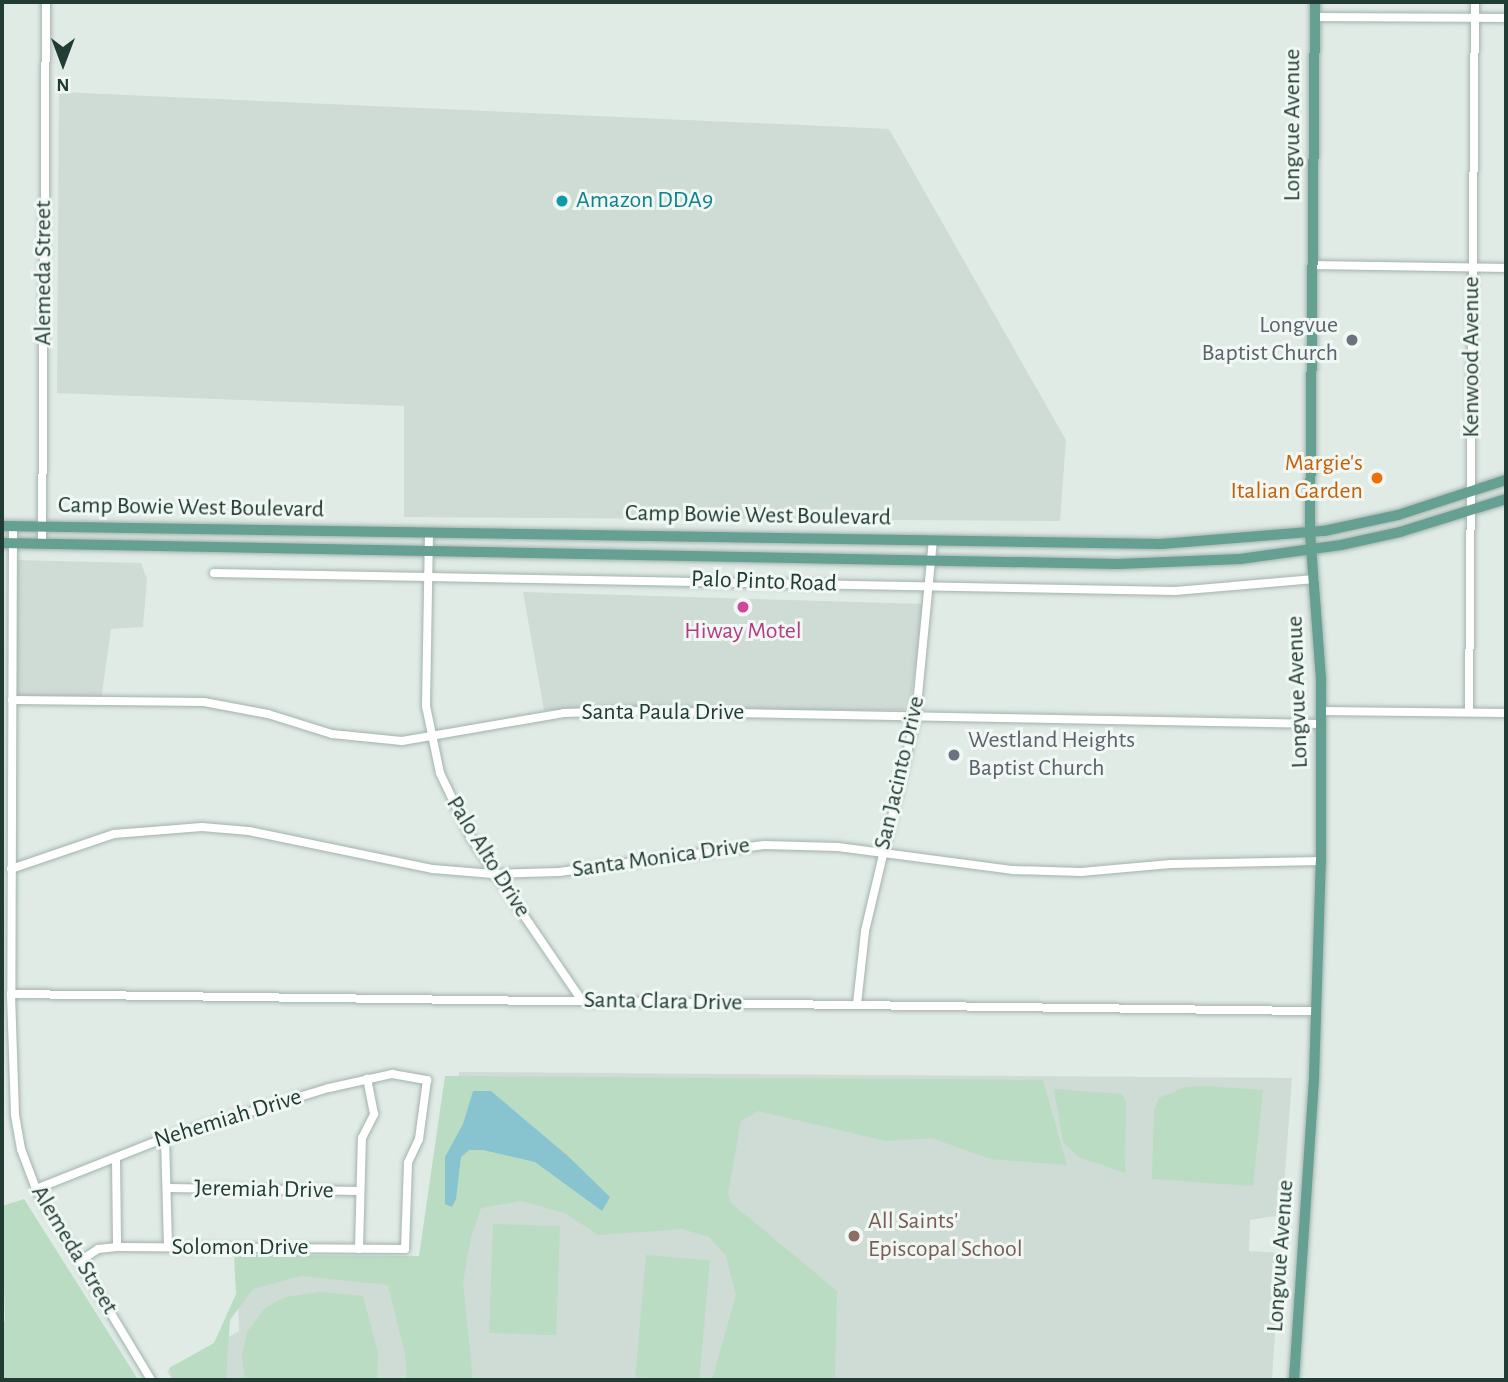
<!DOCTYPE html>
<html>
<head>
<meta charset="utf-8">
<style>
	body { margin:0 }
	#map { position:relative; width:1508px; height:1382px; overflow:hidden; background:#e0ebe6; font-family:"Alegreya Sans",sans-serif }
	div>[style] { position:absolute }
	.built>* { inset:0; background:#cfdbd5 }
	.green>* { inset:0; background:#b9dcc3; transform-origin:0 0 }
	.water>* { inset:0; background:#88c4d0 }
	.roads { filter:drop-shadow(0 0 2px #a3b3ad) drop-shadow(0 0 2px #a3b3ad) }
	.minor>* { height:8px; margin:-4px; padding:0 4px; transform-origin:4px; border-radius:4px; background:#fff }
	.major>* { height:10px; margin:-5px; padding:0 5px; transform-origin:5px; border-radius:5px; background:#65a092 }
	.dots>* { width:19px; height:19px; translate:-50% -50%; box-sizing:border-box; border:4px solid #f1f8f4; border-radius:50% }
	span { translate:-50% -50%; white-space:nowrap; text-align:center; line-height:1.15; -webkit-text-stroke:6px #f1f8f4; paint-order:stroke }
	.street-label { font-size:24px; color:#213b35 }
	.culture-label { font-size:24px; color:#0d838f }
	.left { translate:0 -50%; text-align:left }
	.worship-label { font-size:24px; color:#5b616d }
	.right { translate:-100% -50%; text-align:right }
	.food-label { font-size:24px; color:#c56008 }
	.hotel-label { font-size:24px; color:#b23c85 }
	.education-label { font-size:24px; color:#785e54 }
	.frame { position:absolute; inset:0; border:4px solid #213b35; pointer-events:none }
	.north { position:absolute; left:28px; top:28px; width:70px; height:70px; -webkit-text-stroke:5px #f1f8f4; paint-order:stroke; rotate:180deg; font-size:19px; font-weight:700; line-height:28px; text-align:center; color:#213b35 }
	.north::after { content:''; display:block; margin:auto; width:24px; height:32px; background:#213b35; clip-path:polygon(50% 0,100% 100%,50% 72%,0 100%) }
</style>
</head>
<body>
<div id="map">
	<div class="built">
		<i style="clip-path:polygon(59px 92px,889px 129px,1066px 440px,1060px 521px,404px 517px,404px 406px,57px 393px)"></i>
		<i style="clip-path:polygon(14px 560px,141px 563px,147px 579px,143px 627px,111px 629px,101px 700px,12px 700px)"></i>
		<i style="clip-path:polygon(523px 592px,925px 604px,909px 710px,544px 710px)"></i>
		<i style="clip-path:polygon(459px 1072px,1292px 1078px,1282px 1215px,1250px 1220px,1249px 1251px,1280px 1253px,1272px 1380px,172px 1380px,167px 1371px,239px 1331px,237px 1258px,458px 1258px)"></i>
	</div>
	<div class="green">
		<i style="clip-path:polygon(445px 1076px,1043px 1080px,1067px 1165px,990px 1159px,932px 1138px,886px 1141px,758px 1111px,741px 1121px,728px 1193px,731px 1203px,837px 1291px,835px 1380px,712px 1380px,736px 1295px,726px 1256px,709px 1237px,682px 1229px,598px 1235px,565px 1213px,521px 1201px,481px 1208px,471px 1237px,463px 1283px,473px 1380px,407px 1380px,405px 1354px,388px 1285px,301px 1276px,253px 1289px,230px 1320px,226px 1380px,173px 1380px,169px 1368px,214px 1343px,236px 1294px,234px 1255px,419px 1256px)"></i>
		<i style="clip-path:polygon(1206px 1086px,1263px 1090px,1253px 1186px,1152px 1179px,1154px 1110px,1159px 1098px,1186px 1087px)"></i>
		<i style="clip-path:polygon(1054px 1089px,1121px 1094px,1126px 1101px,1125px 1173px,1079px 1157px,1063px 1142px)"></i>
		<i style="clip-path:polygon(24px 1199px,132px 1370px,138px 1380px,2px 1380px,2px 1323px,5px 1321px,2px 1206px)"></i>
		<i style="left:493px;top:1224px;width:67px;height:109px;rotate:2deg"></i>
		<i style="left:646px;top:1255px;width:64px;height:122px;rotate:5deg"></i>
		<i style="clip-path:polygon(320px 1292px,363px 1296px,378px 1353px,377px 1380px,245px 1380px,242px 1355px,247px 1332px,265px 1308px,285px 1297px)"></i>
	</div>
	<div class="water">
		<i style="clip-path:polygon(473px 1091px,491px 1091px,569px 1157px,610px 1197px,602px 1211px,535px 1162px,483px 1150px,469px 1150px,461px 1157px,456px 1199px,452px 1207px,445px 1204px,445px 1157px,463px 1124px)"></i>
	</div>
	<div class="roads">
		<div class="minor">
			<i style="left:1314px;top:17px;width:192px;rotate:0.3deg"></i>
			<i style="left:1314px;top:265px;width:192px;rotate:0.9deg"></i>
			<i style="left:13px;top:526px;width:468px;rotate:90.2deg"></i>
			<i style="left:11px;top:994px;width:121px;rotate:88.1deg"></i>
			<i style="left:15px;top:1115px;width:35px;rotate:80deg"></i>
			<i style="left:21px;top:1149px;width:43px;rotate:69.4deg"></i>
			<i style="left:36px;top:1189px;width:223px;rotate:58.9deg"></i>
			<i style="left:429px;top:533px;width:173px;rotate:91deg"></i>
			<i style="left:426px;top:706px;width:68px;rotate:78.2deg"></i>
			<i style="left:440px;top:773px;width:72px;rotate:64.5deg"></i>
			<i style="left:471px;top:838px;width:197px;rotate:55.7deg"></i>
			<i style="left:42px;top:543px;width:541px;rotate:-89.58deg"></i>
			<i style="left:214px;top:573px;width:961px;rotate:1.07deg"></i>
			<i style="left:1175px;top:591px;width:140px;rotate:-4.9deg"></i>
			<i style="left:12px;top:700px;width:192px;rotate:0.6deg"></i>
			<i style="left:204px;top:702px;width:65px;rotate:10.6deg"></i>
			<i style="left:268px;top:714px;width:67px;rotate:17.4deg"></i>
			<i style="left:332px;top:734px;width:70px;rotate:5.7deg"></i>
			<i style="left:402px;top:741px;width:164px;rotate:-9.8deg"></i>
			<i style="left:564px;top:713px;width:64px;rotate:-1.8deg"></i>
			<i style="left:628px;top:711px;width:693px;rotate:1.07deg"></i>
			<i style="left:1321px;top:711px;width:185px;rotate:0.6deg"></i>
			<i style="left:1469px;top:712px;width:710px;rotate:-89.52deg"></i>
			<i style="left:11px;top:869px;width:109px;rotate:-18.8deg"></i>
			<i style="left:114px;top:834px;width:88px;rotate:-4.5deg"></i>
			<i style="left:202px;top:827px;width:47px;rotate:4.9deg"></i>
			<i style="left:249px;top:831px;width:188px;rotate:11.7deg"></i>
			<i style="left:433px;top:869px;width:60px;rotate:4.8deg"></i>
			<i style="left:493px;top:874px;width:66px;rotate:-1.7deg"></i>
			<i style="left:559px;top:872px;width:207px;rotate:-7.5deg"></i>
			<i style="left:764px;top:845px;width:74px;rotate:1.5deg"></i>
			<i style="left:838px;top:847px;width:177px;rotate:7.5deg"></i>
			<i style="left:1013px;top:870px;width:68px;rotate:1.7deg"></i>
			<i style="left:1081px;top:872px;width:90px;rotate:-5.1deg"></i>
			<i style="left:1171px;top:864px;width:150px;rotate:-1.1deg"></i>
			<i style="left:11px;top:994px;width:1305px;rotate:0.75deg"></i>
			<i style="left:857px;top:1004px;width:73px;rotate:-83.7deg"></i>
			<i style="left:865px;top:931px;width:221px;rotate:-76.7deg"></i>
			<i style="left:916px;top:716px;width:177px;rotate:-84.5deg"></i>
			<i style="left:165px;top:1138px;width:109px;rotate:88.4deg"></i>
			<i style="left:116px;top:1160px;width:87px;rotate:89.3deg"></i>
			<i style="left:168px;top:1188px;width:192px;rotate:0.9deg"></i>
			<i style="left:36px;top:1189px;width:139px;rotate:-21.6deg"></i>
			<i style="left:165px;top:1138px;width:171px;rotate:-17deg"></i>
			<i style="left:329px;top:1088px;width:65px;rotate:-12.5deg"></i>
			<i style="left:392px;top:1074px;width:36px;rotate:10deg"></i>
			<i style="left:427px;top:1080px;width:60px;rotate:97.7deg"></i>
			<i style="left:419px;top:1139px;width:26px;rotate:115deg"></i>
			<i style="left:408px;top:1163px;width:86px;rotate:92deg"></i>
			<i style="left:405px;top:1249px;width:288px;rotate:-179.6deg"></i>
			<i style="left:117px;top:1247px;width:19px;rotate:174deg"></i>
			<i style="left:98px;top:1249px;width:22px;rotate:146deg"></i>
			<i style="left:359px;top:1249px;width:111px;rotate:-88.5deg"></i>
			<i style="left:362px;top:1138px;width:27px;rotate:-63deg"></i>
			<i style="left:374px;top:1114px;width:36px;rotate:-101deg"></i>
		</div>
		<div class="major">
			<i style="left:2px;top:526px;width:1159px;rotate:0.89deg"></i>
			<i style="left:1161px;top:544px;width:164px;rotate:-4.6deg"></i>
			<i style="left:1324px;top:531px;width:76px;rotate:-12.2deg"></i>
			<i style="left:1398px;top:515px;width:114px;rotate:-18deg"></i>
			<i style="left:2px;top:543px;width:1116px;rotate:1.08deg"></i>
			<i style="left:1118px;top:564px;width:122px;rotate:-2.3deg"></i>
			<i style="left:1240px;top:559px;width:102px;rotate:-7.9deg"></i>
			<i style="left:1341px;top:545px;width:60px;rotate:-12.4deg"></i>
			<i style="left:1400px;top:532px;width:111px;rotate:-17.3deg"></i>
			<i style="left:1294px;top:1380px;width:303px;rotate:-86.2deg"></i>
			<i style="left:1314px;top:1078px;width:217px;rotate:-88.2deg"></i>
			<i style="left:1321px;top:861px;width:182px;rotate:-90deg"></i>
			<i style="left:1321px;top:679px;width:147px;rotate:-94.3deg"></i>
			<i style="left:1310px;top:532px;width:530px;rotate:-89.46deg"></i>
		</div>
	</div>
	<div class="dots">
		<i style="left:562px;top:201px;background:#0f9aa8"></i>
		<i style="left:1352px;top:340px;background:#6b7280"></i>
		<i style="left:1377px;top:478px;background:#e8710a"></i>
		<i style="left:743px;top:607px;background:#d1479c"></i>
		<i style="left:954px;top:755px;background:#6b7280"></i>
		<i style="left:854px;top:1236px;background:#8d6e63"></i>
	</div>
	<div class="street-label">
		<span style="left:1293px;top:125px;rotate:-90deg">Longvue Avenue</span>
		<span style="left:44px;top:273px;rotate:-90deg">Alemeda Street</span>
		<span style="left:1472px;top:357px;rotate:-90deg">Kenwood Avenue</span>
		<span style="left:191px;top:508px;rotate:1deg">Camp Bowie West Boulevard</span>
		<span style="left:758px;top:516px;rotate:1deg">Camp Bowie West Boulevard</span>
		<span style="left:764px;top:582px;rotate:2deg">Palo Pinto Road</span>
		<span style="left:1298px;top:692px;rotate:-92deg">Longvue Avenue</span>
		<span style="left:663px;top:713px">Santa Paula Drive</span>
		<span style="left:900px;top:773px;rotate:-77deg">San Jacinto Drive</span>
		<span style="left:488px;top:857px;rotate:58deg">Palo Alto Drive</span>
		<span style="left:661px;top:858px;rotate:-8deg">Santa Monica Drive</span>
		<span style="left:663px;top:1002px;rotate:1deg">Santa Clara Drive</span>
		<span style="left:228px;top:1119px;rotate:-17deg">Nehemiah Drive</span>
		<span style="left:264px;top:1190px;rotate:1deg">Jeremiah Drive</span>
		<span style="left:240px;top:1248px">Solomon Drive</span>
		<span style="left:74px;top:1250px;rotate:59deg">Alemeda Street</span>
		<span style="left:1281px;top:1256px;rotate:-86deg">Longvue Avenue</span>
	</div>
	<div class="culture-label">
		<span class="left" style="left:576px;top:201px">Amazon DDA9</span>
	</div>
	<div class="worship-label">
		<span class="right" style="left:1338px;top:340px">Longvue<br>Baptist Church</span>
		<span class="left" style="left:968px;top:755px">Westland Heights<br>Baptist Church</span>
	</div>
	<div class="food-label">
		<span class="right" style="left:1363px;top:478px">Margie's<br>Italian Garden</span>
	</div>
	<div class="hotel-label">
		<span style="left:743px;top:632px">Hiway Motel</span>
	</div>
	<div class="education-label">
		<span class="left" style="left:868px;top:1236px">All Saints'<br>Episcopal School</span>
	</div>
	<div class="frame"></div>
	<div class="north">N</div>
</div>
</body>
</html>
